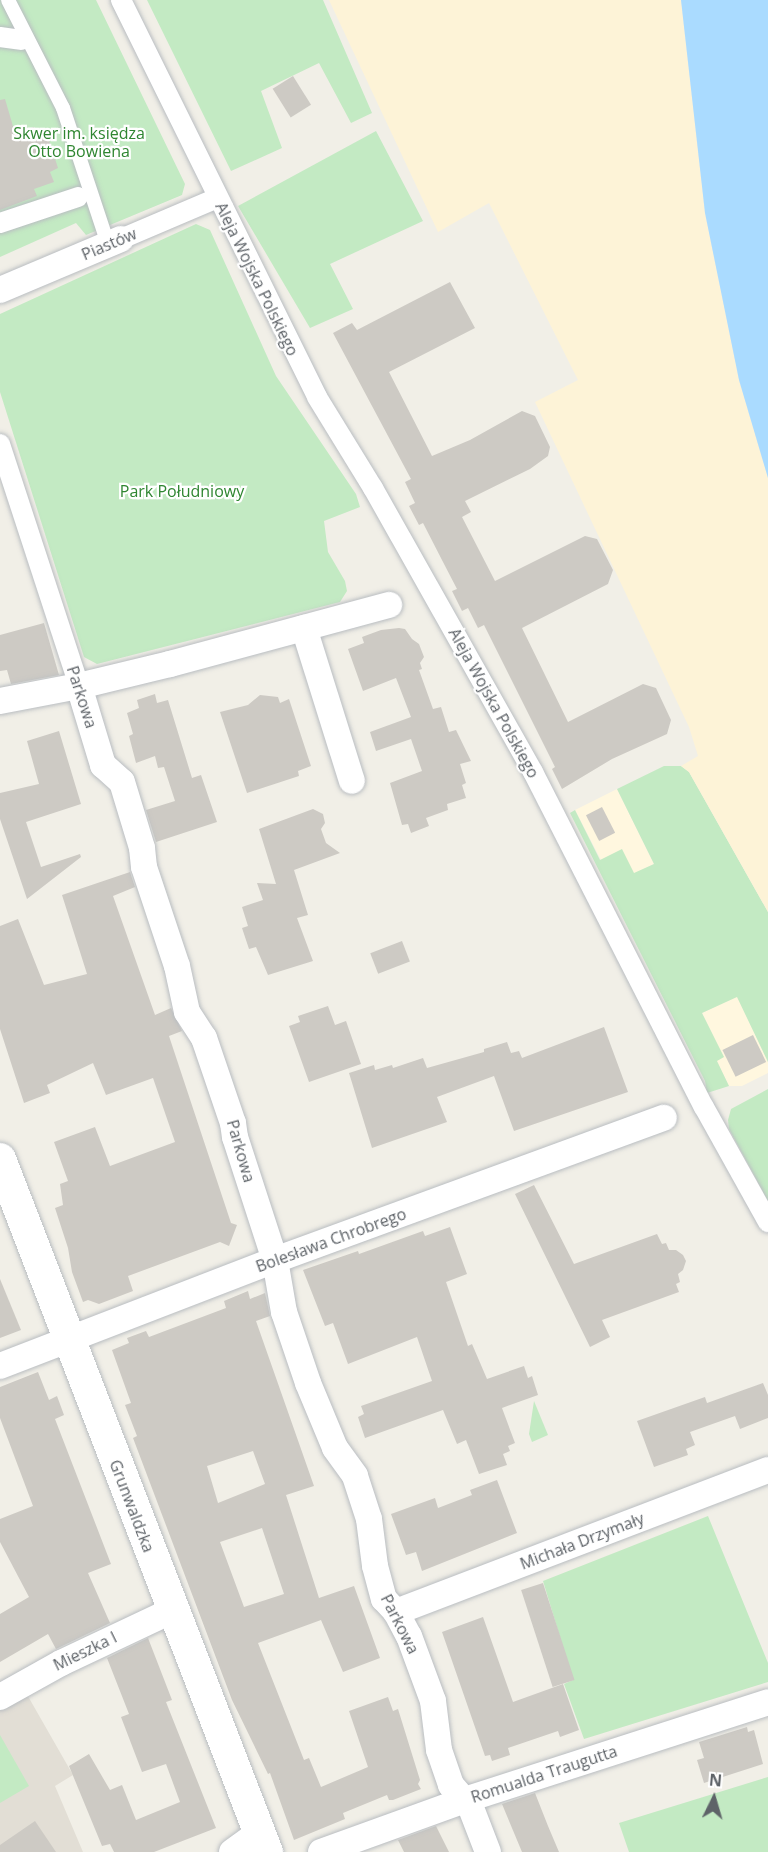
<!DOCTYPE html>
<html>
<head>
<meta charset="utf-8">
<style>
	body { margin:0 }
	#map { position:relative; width:768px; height:1852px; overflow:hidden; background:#f1efe7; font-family:"Open Sans",sans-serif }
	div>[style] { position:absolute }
	.commercial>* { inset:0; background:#fff7df }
	.education>* { inset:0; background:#e2ded5 }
	.green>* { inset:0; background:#c3eac3 }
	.sand>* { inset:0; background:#fdf3d7 }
	.water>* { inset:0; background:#aadbff }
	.building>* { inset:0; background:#cdcac4; transform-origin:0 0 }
	.roads { filter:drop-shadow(0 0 2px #b9bdc1) drop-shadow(0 0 2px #b9bdc1) }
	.service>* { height:14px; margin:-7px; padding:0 7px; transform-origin:7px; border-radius:7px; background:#fff }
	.pedestrian>* { height:20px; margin:-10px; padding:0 10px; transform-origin:10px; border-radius:10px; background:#fff }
	.minor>* { height:26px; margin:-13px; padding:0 13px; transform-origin:13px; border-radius:13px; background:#fff }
	.tertiary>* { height:32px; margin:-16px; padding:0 16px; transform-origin:16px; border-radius:16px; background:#fff }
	span { translate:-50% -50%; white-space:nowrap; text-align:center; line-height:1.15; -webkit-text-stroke:4.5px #fff; paint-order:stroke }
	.park-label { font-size:16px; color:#2f8631 }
	.street-label { font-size:16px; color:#5e6368 }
	.north { position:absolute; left:684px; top:1768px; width:60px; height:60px; -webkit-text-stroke:4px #fff; paint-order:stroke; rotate:5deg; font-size:16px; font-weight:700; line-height:24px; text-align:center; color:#5e6368 }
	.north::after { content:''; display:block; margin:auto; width:21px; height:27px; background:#5e6368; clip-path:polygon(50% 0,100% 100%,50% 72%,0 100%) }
</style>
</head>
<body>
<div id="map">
	<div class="commercial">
		<i style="clip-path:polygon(617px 789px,654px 864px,634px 874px,601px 860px,575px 810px)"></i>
		<i style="clip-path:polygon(737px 996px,768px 1062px,768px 1073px,742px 1086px,729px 1086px,716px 1060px,723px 1057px,702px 1013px)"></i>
	</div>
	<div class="education">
		<i style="clip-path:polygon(25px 1691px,73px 1775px,55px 1786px,83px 1852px,0 1852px,0 1705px)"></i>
	</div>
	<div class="green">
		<i style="clip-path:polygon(0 0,96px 0,185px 184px,182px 195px,86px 235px,76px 223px,0 257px)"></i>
		<i style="clip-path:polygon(147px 0,323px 0,372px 113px,351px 123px,319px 63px,261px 91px,282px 148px,231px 171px)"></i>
		<i style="clip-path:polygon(376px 131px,423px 221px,330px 264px,353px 309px,310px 328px,238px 206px)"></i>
		<i style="clip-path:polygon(196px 224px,210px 230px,276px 376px,356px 494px,360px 507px,324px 521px,328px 552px,345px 581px,347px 591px,340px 602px,97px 664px,84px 657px,0 392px,0 314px)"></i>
		<i style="clip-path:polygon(664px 766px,681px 766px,689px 772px,768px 912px,768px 1062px,737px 997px,702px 1013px,724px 1057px,717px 1061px,729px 1086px,707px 1093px,705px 1081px,570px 813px,575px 810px,600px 860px,622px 849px,634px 873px,654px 864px,617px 789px)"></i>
		<i style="clip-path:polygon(768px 1089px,768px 1201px,729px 1129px,728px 1120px,731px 1109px)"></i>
		<i style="clip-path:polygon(534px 1401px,548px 1435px,532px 1442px,529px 1434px)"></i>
		<i style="clip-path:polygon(708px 1516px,768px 1663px,768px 1682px,584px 1739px,564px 1684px,573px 1680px,543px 1581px)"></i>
		<i style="clip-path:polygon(0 1735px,29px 1786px,0 1803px)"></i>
		<i style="clip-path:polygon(768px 1777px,768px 1852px,629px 1852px,619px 1823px)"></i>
	</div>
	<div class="sand">
		<i style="clip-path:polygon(329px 0,681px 0,705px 213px,739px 380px,768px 478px,768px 912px,689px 772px,681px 766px,698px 756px,689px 727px,535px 402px,578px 380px,489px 203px,438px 232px)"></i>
	</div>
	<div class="water">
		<i style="clip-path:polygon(681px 0,768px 0,768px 478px,739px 380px,705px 213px)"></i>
	</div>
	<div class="building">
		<i style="left:293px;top:76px;width:34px;height:24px;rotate:58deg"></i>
		<i style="clip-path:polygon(5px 99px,15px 133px,34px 127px,38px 137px,47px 134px,58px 168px,50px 172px,54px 182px,34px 189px,37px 196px,0 210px,0 100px)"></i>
		<i style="clip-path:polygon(450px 282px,475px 328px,389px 372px,432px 456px,470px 440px,522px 411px,535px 416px,550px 447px,548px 456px,530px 469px,465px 501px,471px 512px,462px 517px,495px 581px,585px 536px,597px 539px,613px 570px,608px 584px,522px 628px,568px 722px,643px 684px,656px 688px,671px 720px,667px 734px,612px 759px,562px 789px,552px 769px,555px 767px,484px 625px,478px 628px,468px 608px,462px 611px,452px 591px,457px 589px,443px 562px,423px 523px,419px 525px,409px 506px,415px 503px,405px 482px,411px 479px,333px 333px,352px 323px,357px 330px)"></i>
		<i style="clip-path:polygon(44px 623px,59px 675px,11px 684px,7px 670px,0 671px,0 635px)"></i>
		<i style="clip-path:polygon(399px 628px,405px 629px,412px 639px,419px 644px,424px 657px,420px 663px,422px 669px,419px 670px,433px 709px,441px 707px,449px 732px,456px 730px,471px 761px,460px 764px,466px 783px,462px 785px,466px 798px,447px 804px,448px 810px,426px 818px,429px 826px,411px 833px,408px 824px,402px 825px,390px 783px,422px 771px,411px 739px,376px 751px,370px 732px,411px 717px,396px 678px,363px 691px,348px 649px,364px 643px,362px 637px,381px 630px)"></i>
		<i style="clip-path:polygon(155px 694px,157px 703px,168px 700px,192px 778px,201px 775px,217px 822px,156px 842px,146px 810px,175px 801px,164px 767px,158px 768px,155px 756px,136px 763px,129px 736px,133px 734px,127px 713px,139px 708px,137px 700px)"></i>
		<i style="clip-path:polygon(260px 695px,278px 697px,280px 703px,289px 699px,311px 766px,298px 771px,299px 776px,247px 793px,220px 712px,248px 705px)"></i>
		<i style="clip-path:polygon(59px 731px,81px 804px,26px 822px,41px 867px,80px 854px,81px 857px,27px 899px,0 819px,0 793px,39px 784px,27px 741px)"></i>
		<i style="left:602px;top:807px;width:29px;height:18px;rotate:63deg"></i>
		<i style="clip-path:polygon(313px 809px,323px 814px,325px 823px,321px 829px,326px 843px,340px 853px,294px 870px,308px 915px,297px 918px,313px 961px,268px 975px,256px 947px,249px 949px,242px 928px,248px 926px,242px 907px,263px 900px,257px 883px,276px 884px,259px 829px)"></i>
		<i style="clip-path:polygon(130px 872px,135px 887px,113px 896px,155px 1015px,171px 1008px,182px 1031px,169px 1036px,231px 1223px,237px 1225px,229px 1246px,220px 1242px,128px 1276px,133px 1291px,99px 1304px,88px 1300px,83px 1302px,72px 1272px,68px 1248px,55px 1208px,63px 1205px,60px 1184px,68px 1181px,54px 1142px,95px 1127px,110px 1166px,175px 1142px,153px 1078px,106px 1095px,93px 1063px,47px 1085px,50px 1093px,24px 1103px,0 1029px,0 926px,18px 919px,44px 985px,87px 974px,62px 895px)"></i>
		<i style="left:402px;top:941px;width:22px;height:34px;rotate:69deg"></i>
		<i style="clip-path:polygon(328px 1006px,335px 1025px,346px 1021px,361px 1064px,309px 1082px,289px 1026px,300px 1022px,298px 1016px)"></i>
		<i style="clip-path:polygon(604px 1027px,628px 1092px,514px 1131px,494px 1076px,437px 1097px,447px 1122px,372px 1148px,349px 1073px,374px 1065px,375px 1070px,392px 1065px,393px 1068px,423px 1058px,427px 1068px,484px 1052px,484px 1049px,507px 1042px,511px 1053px,519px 1051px,522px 1058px)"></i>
		<i style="left:753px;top:1035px;width:30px;height:34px;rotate:64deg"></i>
		<i style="clip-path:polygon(534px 1185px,574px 1264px,657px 1234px,662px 1244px,666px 1243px,669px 1250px,676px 1250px,683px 1255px,686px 1261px,683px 1270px,678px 1274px,680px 1282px,676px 1284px,679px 1292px,602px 1320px,610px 1337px,590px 1347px,515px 1194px)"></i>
		<i style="clip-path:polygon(450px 1227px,467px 1274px,446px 1282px,468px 1346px,472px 1344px,487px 1379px,524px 1366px,528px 1378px,532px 1376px,538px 1395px,502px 1408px,515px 1443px,508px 1446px,510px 1451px,503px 1454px,507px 1465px,479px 1474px,466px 1440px,457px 1444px,443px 1410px,365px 1438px,358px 1417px,364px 1414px,361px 1406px,432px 1381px,417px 1337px,348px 1364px,333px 1323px,325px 1326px,303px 1270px,358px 1251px,359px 1254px,423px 1231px,425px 1236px)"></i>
		<i style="clip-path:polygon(0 1279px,21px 1330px,0 1338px)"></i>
		<i style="clip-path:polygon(evenodd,248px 1291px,250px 1299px,265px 1293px,270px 1316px,256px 1321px,314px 1486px,286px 1495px,319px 1598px,354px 1586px,380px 1658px,343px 1672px,321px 1620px,258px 1643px,304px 1760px,309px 1758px,321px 1787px,368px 1767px,349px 1711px,388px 1697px,393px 1711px,398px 1709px,420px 1780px,418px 1784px,421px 1789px,393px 1800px,389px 1800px,387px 1795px,343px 1813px,345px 1819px,294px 1840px,270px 1773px,268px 1774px,232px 1700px,133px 1438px,137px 1436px,125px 1405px,131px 1403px,112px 1350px,129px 1343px,127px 1338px,146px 1331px,149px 1337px,226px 1308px,224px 1301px,248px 1291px,253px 1451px,265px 1484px,218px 1503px,207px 1466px,253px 1451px,248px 1291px,262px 1528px,284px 1594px,244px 1607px,220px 1542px,262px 1528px)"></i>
		<i style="clip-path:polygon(38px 1372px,49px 1400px,57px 1396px,64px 1415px,55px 1419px,111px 1564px,88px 1573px,110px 1623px,56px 1649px,48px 1634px,0 1662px,0 1614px,29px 1597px,0 1542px,0 1519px,33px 1506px,0 1418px,0 1387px)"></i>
		<i style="clip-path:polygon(763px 1383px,768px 1395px,768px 1418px,740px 1429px,735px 1416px,690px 1432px,695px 1445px,686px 1449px,688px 1455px,654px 1467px,637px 1421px,705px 1397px,707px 1403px)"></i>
		<i style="clip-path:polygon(497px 1480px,517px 1533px,422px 1571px,416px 1552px,406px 1555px,391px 1514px,435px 1498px,438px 1508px,472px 1495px,470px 1490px)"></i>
		<i style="left:543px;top:1583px;width:102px;height:23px;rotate:72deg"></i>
		<i style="clip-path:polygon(483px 1617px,513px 1702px,563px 1684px,579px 1730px,560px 1737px,558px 1731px,508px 1748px,510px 1755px,492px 1761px,490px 1755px,485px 1756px,442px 1632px)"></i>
		<i style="clip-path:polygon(148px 1638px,172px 1700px,166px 1702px,216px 1828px,154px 1852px,114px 1852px,110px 1844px,102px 1846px,69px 1766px,89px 1754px,110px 1790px,122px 1785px,136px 1820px,180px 1802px,166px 1764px,142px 1772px,121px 1717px,129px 1714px,107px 1658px)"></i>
		<i style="clip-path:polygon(747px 1727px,748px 1732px,754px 1730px,763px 1764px,704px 1783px,697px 1760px,704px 1758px,699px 1742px)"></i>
		<i style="clip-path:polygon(535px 1793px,548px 1826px,559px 1852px,522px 1852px,502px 1804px)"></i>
		<i style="clip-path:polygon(35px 1821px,56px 1852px,0 1852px,0 1845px)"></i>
		<i style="clip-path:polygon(436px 1826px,449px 1852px,404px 1852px,398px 1840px)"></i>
	</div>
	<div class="roads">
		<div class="service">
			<i style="left:8px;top:0;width:121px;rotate:63deg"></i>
			<i style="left:63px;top:108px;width:143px;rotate:71.7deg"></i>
		</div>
		<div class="pedestrian">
			<i style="left:121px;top:0;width:443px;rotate:63.7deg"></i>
			<i style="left:317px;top:397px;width:107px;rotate:58.4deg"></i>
			<i style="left:373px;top:488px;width:326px;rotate:60.6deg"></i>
			<i style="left:533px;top:772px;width:376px;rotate:63deg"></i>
			<i style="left:704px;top:1107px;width:132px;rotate:60.9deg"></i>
			<i style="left:0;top:37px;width:21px;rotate:8deg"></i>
			<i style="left:0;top:223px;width:82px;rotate:-18.4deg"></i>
			<i style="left:121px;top:239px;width:104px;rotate:-23.1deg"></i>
			<i style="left:0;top:444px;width:255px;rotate:71.9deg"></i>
		</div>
		<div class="minor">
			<i style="left:0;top:290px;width:131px;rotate:-22.9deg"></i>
			<i style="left:304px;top:628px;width:160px;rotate:72.6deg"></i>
			<i style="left:79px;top:686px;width:83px;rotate:73.1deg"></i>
			<i style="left:103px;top:765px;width:25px;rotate:42deg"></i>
			<i style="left:122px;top:782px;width:69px;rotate:73.1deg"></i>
			<i style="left:142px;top:848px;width:19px;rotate:84deg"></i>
			<i style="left:144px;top:867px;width:104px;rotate:71.6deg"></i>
			<i style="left:177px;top:966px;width:47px;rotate:77.7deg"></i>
			<i style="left:187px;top:1012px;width:31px;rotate:57deg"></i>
			<i style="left:204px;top:1038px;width:90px;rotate:71.2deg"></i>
			<i style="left:233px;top:1123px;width:14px;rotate:82deg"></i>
			<i style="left:235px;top:1137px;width:129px;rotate:72deg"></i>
			<i style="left:275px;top:1260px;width:53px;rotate:80.2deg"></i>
			<i style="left:284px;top:1312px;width:75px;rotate:71.3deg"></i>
			<i style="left:308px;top:1383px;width:70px;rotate:67.4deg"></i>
			<i style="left:335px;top:1448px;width:34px;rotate:54deg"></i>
			<i style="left:355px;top:1476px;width:45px;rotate:72deg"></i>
			<i style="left:369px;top:1519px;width:47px;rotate:82.7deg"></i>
			<i style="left:375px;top:1566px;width:34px;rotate:75deg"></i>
			<i style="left:384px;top:1599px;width:18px;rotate:47deg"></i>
			<i style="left:396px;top:1612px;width:27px;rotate:62deg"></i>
			<i style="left:409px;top:1636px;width:69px;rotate:69.7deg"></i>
			<i style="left:433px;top:1701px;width:49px;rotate:83deg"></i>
			<i style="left:439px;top:1750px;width:37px;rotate:71deg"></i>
			<i style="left:451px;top:1785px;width:30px;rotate:49deg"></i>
			<i style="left:471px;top:1808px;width:47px;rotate:68.9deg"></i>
			<i style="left:0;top:701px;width:80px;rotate:-10.8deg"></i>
			<i style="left:79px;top:686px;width:94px;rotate:-13.6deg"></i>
			<i style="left:170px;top:664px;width:227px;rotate:-15.1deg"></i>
			<i style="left:0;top:1366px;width:295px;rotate:-21.1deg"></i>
			<i style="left:275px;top:1260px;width:414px;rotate:-20.1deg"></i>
			<i style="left:396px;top:1612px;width:398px;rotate:-20.9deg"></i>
			<i style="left:0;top:1697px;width:70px;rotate:-29.1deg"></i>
			<i style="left:61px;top:1663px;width:124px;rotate:-25.3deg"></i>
			<i style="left:232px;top:1852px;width:32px;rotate:-36deg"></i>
			<i style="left:321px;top:1852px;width:153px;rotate:-19.9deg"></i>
			<i style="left:465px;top:1800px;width:318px;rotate:-17.9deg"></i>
		</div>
		<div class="tertiary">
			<i style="left:0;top:1159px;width:743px;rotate:68.93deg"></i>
		</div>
	</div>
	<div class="park-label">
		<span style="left:79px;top:142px">Skwer im. księdza<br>Otto Bowiena</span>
		<span style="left:182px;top:491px">Park Południowy</span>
	</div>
	<div class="street-label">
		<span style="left:109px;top:244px;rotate:-23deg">Piastów</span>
		<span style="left:257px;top:279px;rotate:64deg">Aleja Wojska Polskiego</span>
		<span style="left:82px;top:697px;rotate:72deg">Parkowa</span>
		<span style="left:494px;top:703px;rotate:61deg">Aleja Wojska Polskiego</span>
		<span style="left:241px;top:1151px;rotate:74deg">Parkowa</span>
		<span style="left:331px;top:1240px;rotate:-20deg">Bolesława Chrobrego</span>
		<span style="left:132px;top:1506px;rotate:69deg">Grunwaldzka</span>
		<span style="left:582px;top:1541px;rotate:-21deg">Michała Drzymały</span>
		<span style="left:400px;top:1624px;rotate:63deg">Parkowa</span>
		<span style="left:85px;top:1651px;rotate:-26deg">Mieszka I</span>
		<span style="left:544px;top:1774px;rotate:-18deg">Romualda Traugutta</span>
	</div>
	<div class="north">N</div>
</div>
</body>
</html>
